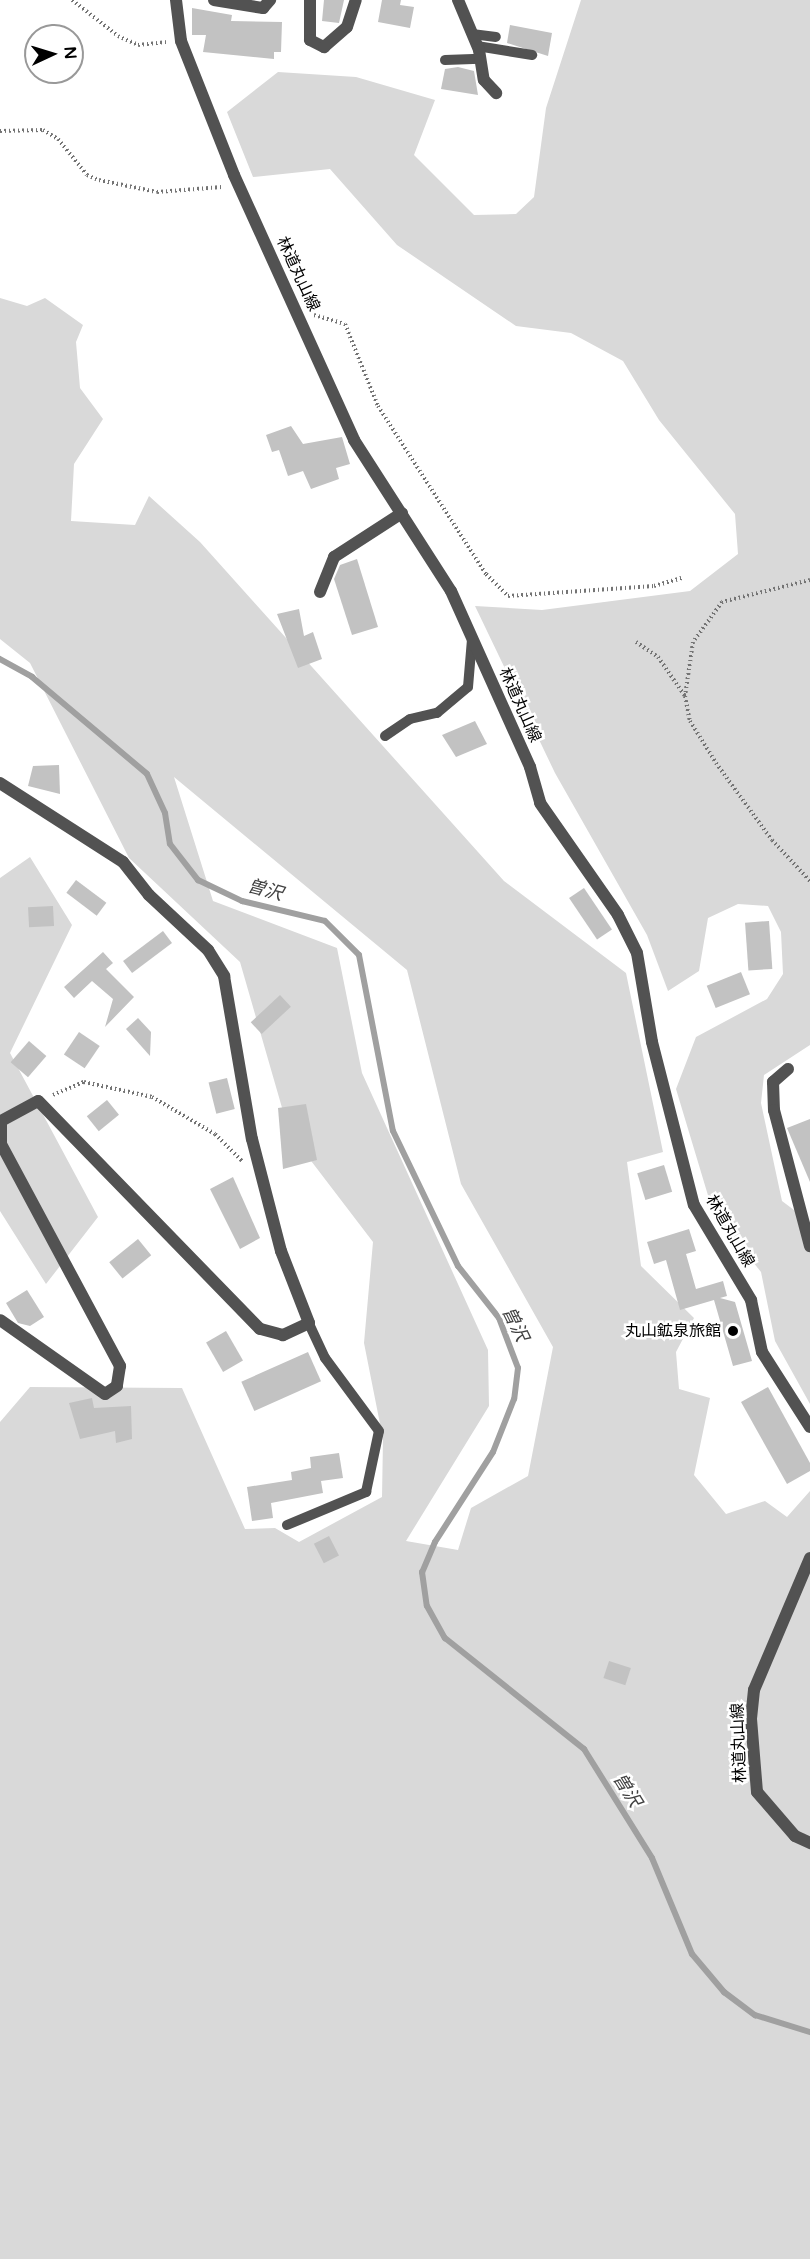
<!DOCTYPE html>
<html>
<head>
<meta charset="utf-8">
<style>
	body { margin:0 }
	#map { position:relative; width:810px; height:2259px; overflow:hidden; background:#fff; font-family:"Varela Round","Noto Sans JP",sans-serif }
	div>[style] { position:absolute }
	.green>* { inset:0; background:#d9d9d9 }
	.stream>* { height:6px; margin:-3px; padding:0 3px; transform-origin:3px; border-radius:3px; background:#a0a0a0 }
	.building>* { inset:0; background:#c2c2c2; transform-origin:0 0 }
	.path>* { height:4px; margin-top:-2px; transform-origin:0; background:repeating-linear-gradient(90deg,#747474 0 1.5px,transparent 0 4.5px) }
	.service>* { height:10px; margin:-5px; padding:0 5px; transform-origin:5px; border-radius:5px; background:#525252 }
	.minor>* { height:12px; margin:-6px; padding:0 6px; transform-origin:6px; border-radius:6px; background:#525252 }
	.dots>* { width:16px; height:16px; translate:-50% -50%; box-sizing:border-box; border:3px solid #fff; border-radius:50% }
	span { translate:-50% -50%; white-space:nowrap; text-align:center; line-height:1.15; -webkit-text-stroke:5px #fff; paint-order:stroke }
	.street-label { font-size:16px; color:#000 }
	.poi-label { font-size:16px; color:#000 }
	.right { translate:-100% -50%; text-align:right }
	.water-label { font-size:18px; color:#414141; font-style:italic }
	.north { position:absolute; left:24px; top:24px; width:60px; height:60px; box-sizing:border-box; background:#fff; border:2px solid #999; border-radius:50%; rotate:86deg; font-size:16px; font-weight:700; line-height:24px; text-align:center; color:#000 }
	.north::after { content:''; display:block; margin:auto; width:21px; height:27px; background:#000; clip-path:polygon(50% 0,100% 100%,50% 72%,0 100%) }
</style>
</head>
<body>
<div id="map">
	<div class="green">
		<i style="clip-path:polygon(581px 0,810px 0,810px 1045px,764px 1075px,761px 1103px,782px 1201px,810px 1222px,810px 1404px,775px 1341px,761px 1272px,713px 1212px,676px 1089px,696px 1037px,767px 999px,783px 974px,781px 932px,768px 906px,738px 904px,708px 918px,699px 971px,668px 991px,647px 935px,555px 773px,475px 606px,542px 610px,690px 591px,738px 554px,735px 514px,659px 420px,623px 361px,571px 333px,516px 326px,397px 245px,330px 169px,253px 177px,227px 112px,278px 72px,356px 77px,435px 100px,414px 155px,474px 215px,516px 214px,534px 197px,546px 108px)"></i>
		<i style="clip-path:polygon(evenodd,0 298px,27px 306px,45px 298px,83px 325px,76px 342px,80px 388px,103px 419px,74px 464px,71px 521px,135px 525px,149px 496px,200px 542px,504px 881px,626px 973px,663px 1152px,627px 1162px,641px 1266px,694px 1318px,676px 1352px,679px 1389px,710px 1398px,694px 1475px,726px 1514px,765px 1501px,787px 1517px,810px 1491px,810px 2259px,0 2259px,0 1422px,30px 1387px,182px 1388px,245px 1529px,275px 1528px,299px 1542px,382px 1497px,383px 1439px,364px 1343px,373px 1242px,289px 1132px,240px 962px,129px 858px,30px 663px,0 639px,0 298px,174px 777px,407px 970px,461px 1184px,553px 1347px,528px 1476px,471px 1508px,458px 1550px,406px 1541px,489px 1406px,488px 1350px,362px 1073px,337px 948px,213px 901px,174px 777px)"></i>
		<i style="clip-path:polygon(30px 857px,72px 925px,10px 1053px,98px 1217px,46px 1284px,0 1211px,0 878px)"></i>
	</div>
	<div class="stream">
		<i style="left:0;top:659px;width:37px;rotate:29deg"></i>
		<i style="left:32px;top:677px;width:150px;rotate:40.1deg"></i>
		<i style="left:147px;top:774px;width:43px;rotate:65.2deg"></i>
		<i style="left:165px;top:813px;width:31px;rotate:81deg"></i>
		<i style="left:170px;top:844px;width:46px;rotate:52.1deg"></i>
		<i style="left:198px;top:880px;width:49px;rotate:25.5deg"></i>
		<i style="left:242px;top:901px;width:85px;rotate:13.5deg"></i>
		<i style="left:325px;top:921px;width:48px;rotate:45deg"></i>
		<i style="left:359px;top:955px;width:179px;rotate:79.1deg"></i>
		<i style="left:393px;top:1131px;width:150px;rotate:64.3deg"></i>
		<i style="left:458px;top:1266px;width:66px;rotate:51.7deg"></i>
		<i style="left:499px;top:1318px;width:53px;rotate:69.2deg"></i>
		<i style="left:518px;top:1368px;width:31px;rotate:97deg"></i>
		<i style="left:514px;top:1399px;width:57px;rotate:111.6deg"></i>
		<i style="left:493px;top:1452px;width:107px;rotate:122.8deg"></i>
		<i style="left:435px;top:1542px;width:33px;rotate:113deg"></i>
		<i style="left:422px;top:1572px;width:34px;rotate:82deg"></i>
		<i style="left:427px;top:1606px;width:37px;rotate:61deg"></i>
		<i style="left:445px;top:1638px;width:178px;rotate:38.6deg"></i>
		<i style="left:584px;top:1749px;width:128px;rotate:58deg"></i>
		<i style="left:652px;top:1858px;width:104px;rotate:67.4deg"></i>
		<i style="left:692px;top:1954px;width:50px;rotate:49.9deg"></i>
		<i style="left:724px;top:1992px;width:39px;rotate:37deg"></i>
		<i style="left:755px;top:2015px;width:58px;rotate:17.2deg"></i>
	</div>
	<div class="building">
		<i style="clip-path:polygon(324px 0,344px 0,339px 23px,322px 21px)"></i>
		<i style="clip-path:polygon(382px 0,401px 0,400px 5px,414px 7px,410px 28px,378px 22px)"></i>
		<i style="clip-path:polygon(192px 8px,232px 15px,231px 21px,282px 22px,281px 52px,274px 52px,274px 59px,203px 52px,206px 35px,192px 35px)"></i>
		<i style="clip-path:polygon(510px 25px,552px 33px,548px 56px,507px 43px)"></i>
		<i style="clip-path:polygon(458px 67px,474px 71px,478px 95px,441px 89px,445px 69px)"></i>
		<i style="clip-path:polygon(291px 426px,303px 444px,342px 437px,350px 464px,336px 468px,339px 479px,311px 489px,303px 471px,288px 476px,279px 450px,272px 452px,266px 435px)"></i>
		<i style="clip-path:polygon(357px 559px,378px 627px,352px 635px,334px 579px,340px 565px)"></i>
		<i style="clip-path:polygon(299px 609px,304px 636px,313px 632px,322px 659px,298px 668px,277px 614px)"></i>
		<i style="clip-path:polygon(475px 721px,487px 744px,456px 757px,442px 735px)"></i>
		<i style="clip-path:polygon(59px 765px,60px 794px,28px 786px,33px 766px)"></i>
		<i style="left:76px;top:880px;width:38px;height:16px;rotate:37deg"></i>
		<i style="left:584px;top:888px;width:50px;height:18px;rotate:56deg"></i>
		<i style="left:53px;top:906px;width:20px;height:25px;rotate:87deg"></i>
		<i style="left:769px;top:921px;width:48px;height:24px;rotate:86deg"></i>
		<i style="left:163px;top:931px;width:15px;height:50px;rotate:53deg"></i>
		<i style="clip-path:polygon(103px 952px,113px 963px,106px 969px,134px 997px,105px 1027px,113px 999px,92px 981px,74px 998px,64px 987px)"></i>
		<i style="left:741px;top:972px;width:24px;height:37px;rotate:68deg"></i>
		<i style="left:280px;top:995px;width:16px;height:40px;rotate:47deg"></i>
		<i style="clip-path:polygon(138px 1018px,151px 1032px,150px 1056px,126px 1029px)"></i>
		<i style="left:79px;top:1032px;width:25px;height:27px;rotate:34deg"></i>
		<i style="left:29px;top:1041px;width:23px;height:28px;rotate:41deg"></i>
		<i style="left:227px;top:1078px;width:32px;height:19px;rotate:76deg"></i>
		<i style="left:107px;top:1100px;width:19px;height:26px;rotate:51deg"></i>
		<i style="clip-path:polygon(306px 1104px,317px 1160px,283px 1169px,278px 1108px)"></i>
		<i style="clip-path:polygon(810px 1119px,810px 1182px,787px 1128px)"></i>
		<i style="left:664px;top:1165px;width:28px;height:28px;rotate:73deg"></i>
		<i style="clip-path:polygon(233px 1177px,260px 1238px,240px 1249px,210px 1189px)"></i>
		<i style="clip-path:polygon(689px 1229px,696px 1251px,686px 1254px,696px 1289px,723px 1281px,727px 1296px,720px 1298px,735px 1302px,752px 1361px,733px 1366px,714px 1300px,680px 1310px,666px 1260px,654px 1264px,647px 1242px)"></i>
		<i style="left:138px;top:1239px;width:21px;height:37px;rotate:51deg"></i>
		<i style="clip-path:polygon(27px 1290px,44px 1317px,30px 1326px,18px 1323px,6px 1303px)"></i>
		<i style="left:226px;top:1331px;width:34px;height:23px;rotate:60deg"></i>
		<i style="left:308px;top:1352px;width:32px;height:73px;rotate:66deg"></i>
		<i style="clip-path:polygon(768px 1387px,810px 1463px,810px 1471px,787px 1484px,741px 1402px)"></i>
		<i style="clip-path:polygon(92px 1398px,94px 1408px,131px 1406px,132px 1439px,116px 1443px,115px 1431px,80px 1439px,69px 1403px)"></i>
		<i style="clip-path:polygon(339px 1453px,343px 1478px,321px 1481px,323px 1493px,271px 1503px,273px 1518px,252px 1521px,247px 1487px,292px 1480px,291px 1472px,311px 1468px,310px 1457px)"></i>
		<i style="left:329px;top:1536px;width:22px;height:17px;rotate:63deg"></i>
		<i style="left:609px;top:1661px;width:23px;height:18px;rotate:18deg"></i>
	</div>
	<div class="path">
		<i style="left:72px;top:0;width:58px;rotate:38deg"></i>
		<i style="left:118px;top:36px;width:22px;rotate:24deg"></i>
		<i style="left:138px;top:45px;width:30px;rotate:-6deg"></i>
		<i style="left:0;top:131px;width:43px;rotate:-1.3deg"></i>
		<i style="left:43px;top:130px;width:17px;rotate:31deg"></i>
		<i style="left:58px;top:139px;width:46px;rotate:51.1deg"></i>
		<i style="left:87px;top:175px;width:13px;rotate:23deg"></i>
		<i style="left:99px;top:180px;width:59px;rotate:11.7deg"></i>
		<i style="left:157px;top:192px;width:65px;rotate:-4.4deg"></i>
		<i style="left:314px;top:315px;width:32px;rotate:16deg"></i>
		<i style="left:345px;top:324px;width:88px;rotate:68.1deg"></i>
		<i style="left:378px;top:406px;width:200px;rotate:57.3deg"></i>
		<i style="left:486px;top:574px;width:31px;rotate:45deg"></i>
		<i style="left:508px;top:596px;width:146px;rotate:-3.9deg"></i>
		<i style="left:654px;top:586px;width:29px;rotate:-16deg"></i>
		<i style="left:810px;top:580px;width:91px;rotate:166deg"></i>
		<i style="left:722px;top:602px;width:49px;rotate:125.9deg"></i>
		<i style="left:693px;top:642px;width:55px;rotate:98.4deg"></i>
		<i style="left:685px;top:696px;width:25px;rotate:79deg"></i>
		<i style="left:690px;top:721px;width:49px;rotate:58.2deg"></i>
		<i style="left:716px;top:763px;width:95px;rotate:54deg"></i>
		<i style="left:772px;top:840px;width:56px;rotate:47.2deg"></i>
		<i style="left:636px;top:642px;width:27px;rotate:34deg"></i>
		<i style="left:658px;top:657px;width:47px;rotate:55.3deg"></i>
		<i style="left:53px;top:1095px;width:34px;rotate:-23deg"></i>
		<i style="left:84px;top:1082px;width:70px;rotate:12.4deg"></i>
		<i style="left:152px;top:1097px;width:73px;rotate:30.4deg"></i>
		<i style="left:215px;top:1134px;width:38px;rotate:45deg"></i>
	</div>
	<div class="service">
		<i style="left:472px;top:34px;width:24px;rotate:7deg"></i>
		<i style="left:477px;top:46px;width:56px;rotate:9.3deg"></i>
		<i style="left:445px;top:60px;width:35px;rotate:-2deg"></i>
		<i style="left:385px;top:736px;width:30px;rotate:-34deg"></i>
		<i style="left:410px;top:719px;width:28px;rotate:-13deg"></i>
		<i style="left:437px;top:713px;width:40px;rotate:-40deg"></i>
		<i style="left:468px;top:687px;width:48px;rotate:-85.2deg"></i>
		<i style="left:287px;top:1525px;width:86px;rotate:-22.7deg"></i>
		<i style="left:366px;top:1492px;width:62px;rotate:-78deg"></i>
		<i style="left:379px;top:1431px;width:91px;rotate:-126.5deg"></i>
		<i style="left:325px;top:1358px;width:38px;rotate:-115deg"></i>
	</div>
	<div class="minor">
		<i style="left:176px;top:0;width:41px;rotate:83deg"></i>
		<i style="left:181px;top:41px;width:144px;rotate:68.4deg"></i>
		<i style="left:234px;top:175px;width:291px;rotate:65.6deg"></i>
		<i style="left:354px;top:440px;width:179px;rotate:57.3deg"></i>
		<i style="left:451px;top:591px;width:193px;rotate:65.8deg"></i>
		<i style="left:530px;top:767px;width:37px;rotate:74deg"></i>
		<i style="left:540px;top:803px;width:136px;rotate:55.1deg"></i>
		<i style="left:618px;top:915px;width:42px;rotate:63.4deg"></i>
		<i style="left:637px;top:953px;width:90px;rotate:80.4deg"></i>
		<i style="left:652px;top:1042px;width:168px;rotate:75.6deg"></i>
		<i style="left:694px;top:1205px;width:111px;rotate:59deg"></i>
		<i style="left:751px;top:1300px;width:53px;rotate:78.1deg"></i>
		<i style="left:762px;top:1352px;width:89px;rotate:57.4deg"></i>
		<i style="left:214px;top:0;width:50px;rotate:9.3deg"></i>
		<i style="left:263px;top:8px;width:11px;rotate:-49deg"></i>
		<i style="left:310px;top:0;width:40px;rotate:90deg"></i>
		<i style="left:310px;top:40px;width:16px;rotate:27deg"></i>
		<i style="left:324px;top:47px;width:30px;rotate:-41deg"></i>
		<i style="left:347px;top:27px;width:28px;rotate:-72deg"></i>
		<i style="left:458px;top:0;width:54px;rotate:67.2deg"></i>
		<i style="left:479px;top:50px;width:30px;rotate:81deg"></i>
		<i style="left:484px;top:80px;width:18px;rotate:47deg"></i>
		<i style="left:320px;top:592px;width:38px;rotate:-68deg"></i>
		<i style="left:334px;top:557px;width:81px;rotate:-32.9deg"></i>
		<i style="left:0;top:783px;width:146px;rotate:32.7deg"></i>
		<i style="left:123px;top:862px;width:42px;rotate:51.8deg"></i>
		<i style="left:149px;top:895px;width:81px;rotate:43deg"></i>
		<i style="left:208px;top:950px;width:31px;rotate:58deg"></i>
		<i style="left:224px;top:976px;width:165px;rotate:80.3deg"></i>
		<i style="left:252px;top:1139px;width:116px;rotate:75.5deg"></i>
		<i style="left:281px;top:1251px;width:77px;rotate:68.7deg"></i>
		<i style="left:309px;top:1323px;width:29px;rotate:155deg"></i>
		<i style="left:283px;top:1335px;width:24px;rotate:-165deg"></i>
		<i style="left:260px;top:1329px;width:318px;rotate:-134.2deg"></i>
		<i style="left:38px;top:1101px;width:42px;rotate:151.6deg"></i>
		<i style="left:1px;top:1121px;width:23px;rotate:90deg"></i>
		<i style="left:1px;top:1144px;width:252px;rotate:61.8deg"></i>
		<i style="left:120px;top:1366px;width:20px;rotate:99deg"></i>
		<i style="left:117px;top:1386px;width:14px;rotate:146deg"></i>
		<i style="left:105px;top:1394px;width:128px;rotate:-144.8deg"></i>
		<i style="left:788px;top:1069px;width:20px;rotate:139deg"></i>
		<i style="left:773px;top:1082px;width:28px;rotate:88deg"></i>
		<i style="left:774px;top:1110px;width:141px;rotate:75.2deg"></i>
		<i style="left:810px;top:1558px;width:143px;rotate:113deg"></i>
		<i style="left:754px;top:1690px;width:29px;rotate:96deg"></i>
		<i style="left:751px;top:1719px;width:73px;rotate:85.3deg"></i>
		<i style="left:757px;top:1792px;width:58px;rotate:49.2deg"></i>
		<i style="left:795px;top:1836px;width:17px;rotate:25deg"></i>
	</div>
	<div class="dots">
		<i style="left:733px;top:1331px;background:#000"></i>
	</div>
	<div class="street-label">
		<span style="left:298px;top:274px;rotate:65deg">林道丸山線</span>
		<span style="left:520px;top:705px;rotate:66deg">林道丸山線</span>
		<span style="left:730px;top:1231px;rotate:60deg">林道丸山線</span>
		<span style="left:739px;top:1743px;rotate:-92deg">林道丸山線</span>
	</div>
	<div class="poi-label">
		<span class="right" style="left:721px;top:1331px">丸山鉱泉旅館</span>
	</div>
	<div class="water-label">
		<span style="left:265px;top:890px;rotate:15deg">曽沢</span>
		<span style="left:515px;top:1324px;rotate:64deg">曽沢</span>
		<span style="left:627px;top:1790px;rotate:58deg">曽沢</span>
	</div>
	<div class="north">N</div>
</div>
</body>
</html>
